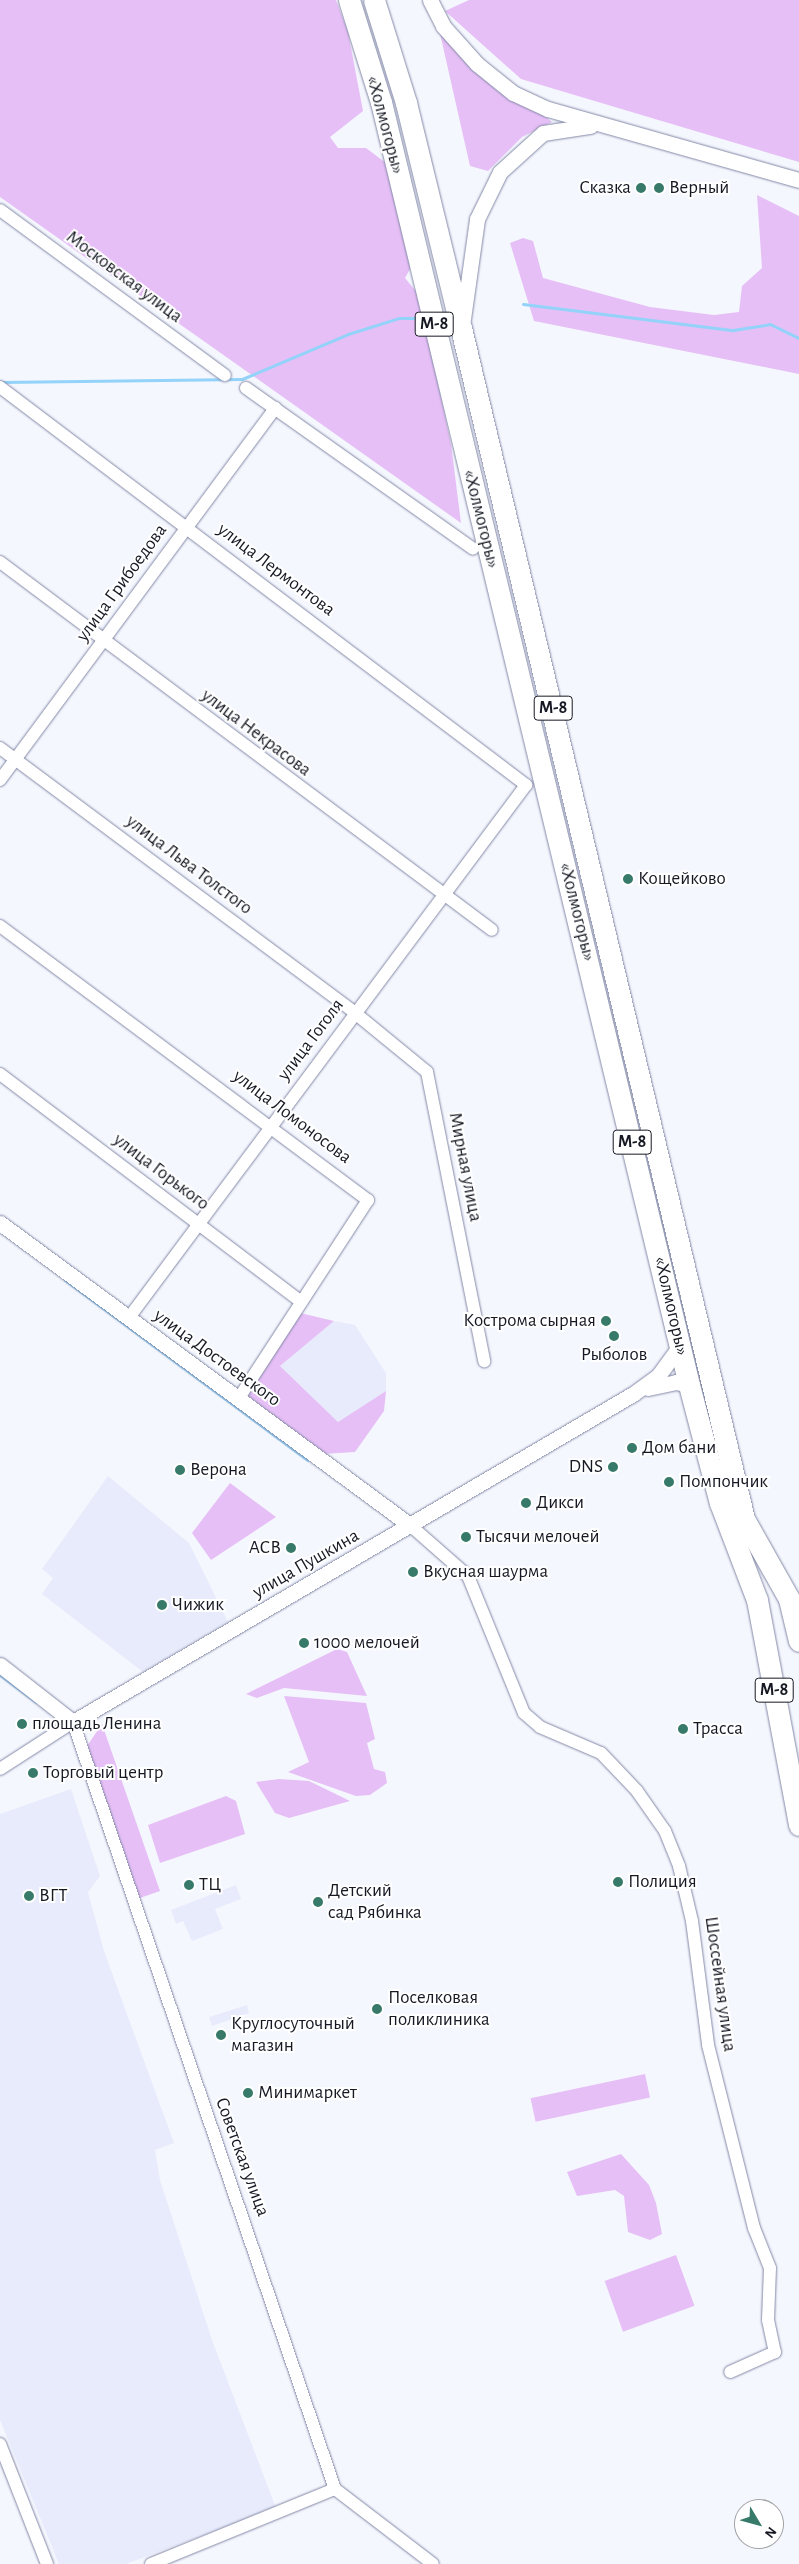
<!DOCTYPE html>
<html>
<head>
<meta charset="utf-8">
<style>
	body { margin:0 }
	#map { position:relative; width:799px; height:2564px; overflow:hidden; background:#f5f7fe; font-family:"Alegreya Sans",sans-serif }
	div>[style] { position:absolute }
	.built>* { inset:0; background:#e8ebfb }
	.green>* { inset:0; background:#e6bff6; transform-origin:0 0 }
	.stream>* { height:3px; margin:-1.5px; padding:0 1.5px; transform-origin:1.5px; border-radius:1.5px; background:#93d2f9 }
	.roads { filter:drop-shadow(0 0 1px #8288a6) drop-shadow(0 0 1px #8288a6) }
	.minor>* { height:12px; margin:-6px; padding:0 6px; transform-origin:6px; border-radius:6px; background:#fff }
	.tertiary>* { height:15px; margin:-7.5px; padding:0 7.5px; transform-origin:7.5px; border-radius:7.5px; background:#fff }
	.trunk>* { height:21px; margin:-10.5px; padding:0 10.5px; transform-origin:10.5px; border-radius:10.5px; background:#fff }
	.dots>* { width:14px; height:14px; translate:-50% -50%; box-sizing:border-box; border:2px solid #fff; border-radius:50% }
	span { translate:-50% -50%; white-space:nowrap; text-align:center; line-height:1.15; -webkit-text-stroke:4px #fff; paint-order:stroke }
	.shield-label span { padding:1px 4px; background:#fff; border:1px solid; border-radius:4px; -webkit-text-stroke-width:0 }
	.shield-label { font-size:18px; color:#161823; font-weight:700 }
	.street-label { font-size:19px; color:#161823 }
	.poi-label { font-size:19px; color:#161823 }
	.right { translate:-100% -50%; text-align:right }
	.left { translate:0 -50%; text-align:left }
	.north { position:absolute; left:734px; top:2499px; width:50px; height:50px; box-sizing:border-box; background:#fff; border:1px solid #a2a3a7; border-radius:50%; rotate:127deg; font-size:14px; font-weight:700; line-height:20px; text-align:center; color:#161823 }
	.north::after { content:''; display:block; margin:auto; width:18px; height:22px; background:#387a6a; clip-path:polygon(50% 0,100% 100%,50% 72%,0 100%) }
</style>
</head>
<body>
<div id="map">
	<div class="built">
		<i style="clip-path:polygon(334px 1321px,355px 1325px,386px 1373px,386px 1391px,338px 1422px,280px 1366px)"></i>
		<i style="clip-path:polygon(108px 1476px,189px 1543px,228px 1622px,143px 1672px,42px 1594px,53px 1578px,42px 1569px)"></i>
		<i style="clip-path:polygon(71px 1789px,100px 1876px,88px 1892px,104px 1951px,174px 2143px,155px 2150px,160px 2180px,212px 2340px,276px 2508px,126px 2564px,59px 2564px,0 2420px,0 1814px)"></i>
		<i style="clip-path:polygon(236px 1885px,241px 1899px,215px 1909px,223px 1929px,192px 1941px,183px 1921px,176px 1924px,171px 1910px)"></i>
		<i style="clip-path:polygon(247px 2005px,249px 2013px,212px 2026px,209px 2017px)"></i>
	</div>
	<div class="green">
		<i style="clip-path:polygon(0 0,336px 0,348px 32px,363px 111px,330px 137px,338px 148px,366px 148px,390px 166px,414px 262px,405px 278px,419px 295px,451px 444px,461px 523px,0 197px)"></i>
		<i style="clip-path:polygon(469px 0,799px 0,799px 162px,521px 79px,445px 11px)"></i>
		<i style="clip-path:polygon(439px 29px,552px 122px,522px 137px,488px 171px,470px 166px)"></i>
		<i style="clip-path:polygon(757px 195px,799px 216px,799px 374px,534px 321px,510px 243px,523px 238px,533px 241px,543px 278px,650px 307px,714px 315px,739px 312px,742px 286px,762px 268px)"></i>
		<i style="clip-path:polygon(296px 1312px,334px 1321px,280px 1366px,338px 1422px,386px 1391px,384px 1411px,355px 1452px,323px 1454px,247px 1395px)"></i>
		<i style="clip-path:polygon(230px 1483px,276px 1517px,211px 1560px,192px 1533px)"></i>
		<i style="clip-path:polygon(337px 1649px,347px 1652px,367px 1696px,284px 1688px,257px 1698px,246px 1694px)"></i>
		<i style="clip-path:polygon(284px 1696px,366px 1703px,375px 1739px,367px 1743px,374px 1769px,385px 1772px,387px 1783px,370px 1795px,356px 1796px,288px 1772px,309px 1762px)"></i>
		<i style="clip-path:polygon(102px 1724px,160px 1891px,137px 1899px,87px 1746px)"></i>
		<i style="clip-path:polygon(279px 1779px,309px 1781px,350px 1801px,289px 1818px,275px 1813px,256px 1782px)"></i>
		<i style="clip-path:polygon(226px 1796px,236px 1801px,245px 1834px,160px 1863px,148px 1825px)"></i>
		<i style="left:645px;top:2074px;width:24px;height:117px;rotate:78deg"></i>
		<i style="clip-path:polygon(621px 2154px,649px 2185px,656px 2203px,662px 2234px,650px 2240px,628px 2232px,624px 2196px,615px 2190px,577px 2196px,567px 2172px)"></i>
		<i style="left:676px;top:2255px;width:54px;height:76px;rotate:70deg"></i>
	</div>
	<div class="stream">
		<i style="left:523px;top:304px;width:212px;rotate:7.1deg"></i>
		<i style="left:733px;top:330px;width:37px;rotate:-9deg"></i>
		<i style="left:770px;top:324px;width:32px;rotate:26deg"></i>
		<i style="left:1px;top:382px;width:241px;rotate:-0.7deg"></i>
		<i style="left:242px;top:379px;width:115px;rotate:-23deg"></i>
		<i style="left:348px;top:334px;width:53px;rotate:-17.4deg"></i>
		<i style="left:399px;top:318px;width:26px"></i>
		<i style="left:65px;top:1280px;width:302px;rotate:36.6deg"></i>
		<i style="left:0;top:1675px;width:45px;rotate:36.9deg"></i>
	</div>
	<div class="roads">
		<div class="minor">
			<i style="left:0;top:210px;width:279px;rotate:36.3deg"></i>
			<i style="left:0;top:387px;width:660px;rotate:37.11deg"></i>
			<i style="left:526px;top:785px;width:666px;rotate:126.7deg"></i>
			<i style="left:246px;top:388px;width:278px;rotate:35.3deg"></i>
			<i style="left:0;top:562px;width:614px;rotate:36.8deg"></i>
			<i style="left:0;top:748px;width:443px;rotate:36.7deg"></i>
			<i style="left:355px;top:1013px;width:93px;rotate:39.3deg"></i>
			<i style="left:427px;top:1072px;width:295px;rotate:78.8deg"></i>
			<i style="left:0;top:780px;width:463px;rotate:-53.5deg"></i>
			<i style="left:0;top:926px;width:459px;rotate:36.7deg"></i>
			<i style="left:368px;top:1200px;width:236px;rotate:123.1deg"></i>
			<i style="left:0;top:1074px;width:375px;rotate:37.1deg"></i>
			<i style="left:411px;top:1526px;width:76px;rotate:41.3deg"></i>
			<i style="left:468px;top:1576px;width:148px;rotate:67.8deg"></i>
			<i style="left:524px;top:1713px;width:21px;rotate:41deg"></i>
			<i style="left:540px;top:1727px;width:66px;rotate:23.1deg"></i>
			<i style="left:601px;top:1753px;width:52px;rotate:46.5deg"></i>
			<i style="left:637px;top:1791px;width:49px;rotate:55deg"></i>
			<i style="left:665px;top:1831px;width:38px;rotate:68deg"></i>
			<i style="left:679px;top:1866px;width:57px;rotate:76.7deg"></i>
			<i style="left:692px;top:1921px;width:125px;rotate:82.6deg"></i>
			<i style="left:708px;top:2045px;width:189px;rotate:75.9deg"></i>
			<i style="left:754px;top:2228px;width:43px;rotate:68.2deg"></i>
			<i style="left:770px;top:2268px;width:52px;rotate:92.2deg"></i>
			<i style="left:768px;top:2320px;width:33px;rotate:78deg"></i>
			<i style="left:775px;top:2352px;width:49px;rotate:156deg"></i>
			<i style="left:0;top:1769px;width:87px;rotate:-32.8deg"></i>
			<i style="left:73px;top:1722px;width:811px;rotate:71.14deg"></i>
			<i style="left:335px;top:2489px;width:123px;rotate:37.4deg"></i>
			<i style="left:0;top:2444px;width:129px;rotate:68.6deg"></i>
			<i style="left:151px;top:2564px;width:199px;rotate:-22.2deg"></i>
		</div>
		<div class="tertiary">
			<i style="left:430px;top:0;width:29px;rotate:63deg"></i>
			<i style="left:443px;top:26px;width:51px;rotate:48.2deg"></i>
			<i style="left:477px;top:64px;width:46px;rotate:38.9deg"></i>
			<i style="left:513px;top:93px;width:38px;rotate:25deg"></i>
			<i style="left:548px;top:109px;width:261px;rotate:15.8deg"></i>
			<i style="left:463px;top:319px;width:101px;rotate:-82deg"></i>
			<i style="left:477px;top:219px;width:52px;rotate:-63.9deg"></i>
			<i style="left:500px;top:172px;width:58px;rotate:-42.2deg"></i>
			<i style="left:543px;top:133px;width:48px;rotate:-8.5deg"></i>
			<i style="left:0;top:1223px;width:511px;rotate:36.4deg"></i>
			<i style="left:648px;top:1388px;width:29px;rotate:-12deg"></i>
			<i style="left:676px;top:1382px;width:13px;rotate:13deg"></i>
			<i style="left:0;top:1665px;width:93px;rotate:38deg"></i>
			<i style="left:73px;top:1722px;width:649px;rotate:-30.36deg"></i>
			<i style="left:633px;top:1394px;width:31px;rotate:-36deg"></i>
			<i style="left:658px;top:1376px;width:37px;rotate:-54deg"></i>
		</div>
		<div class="trunk">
			<i style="left:349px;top:0;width:107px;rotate:72.6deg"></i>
			<i style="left:381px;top:102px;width:1319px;rotate:76.5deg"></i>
			<i style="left:689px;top:1385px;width:122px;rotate:75.3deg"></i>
			<i style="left:720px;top:1503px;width:104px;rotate:69.1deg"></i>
			<i style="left:757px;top:1600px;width:229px;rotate:79.4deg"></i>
			<i style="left:374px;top:0;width:108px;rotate:72.7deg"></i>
			<i style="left:406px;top:103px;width:232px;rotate:76.3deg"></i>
			<i style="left:461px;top:328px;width:1224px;rotate:76.63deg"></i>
			<i style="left:744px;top:1519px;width:92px;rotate:60.6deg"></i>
			<i style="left:789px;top:1599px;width:43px;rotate:76.6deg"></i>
		</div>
	</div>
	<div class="dots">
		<i style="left:641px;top:188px;background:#387a6a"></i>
		<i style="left:659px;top:188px;background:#387a6a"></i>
		<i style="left:628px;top:879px;background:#387a6a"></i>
		<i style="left:606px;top:1321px;background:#387a6a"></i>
		<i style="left:614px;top:1336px;background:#387a6a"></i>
		<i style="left:632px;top:1448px;background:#387a6a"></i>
		<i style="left:613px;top:1467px;background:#387a6a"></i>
		<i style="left:180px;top:1470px;background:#387a6a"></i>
		<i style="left:669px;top:1482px;background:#387a6a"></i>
		<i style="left:526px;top:1503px;background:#387a6a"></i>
		<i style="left:466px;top:1537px;background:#387a6a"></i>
		<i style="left:291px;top:1548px;background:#387a6a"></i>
		<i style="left:413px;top:1572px;background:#387a6a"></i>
		<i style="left:162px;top:1605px;background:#387a6a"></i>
		<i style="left:304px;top:1643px;background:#387a6a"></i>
		<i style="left:22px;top:1724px;background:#387a6a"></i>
		<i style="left:683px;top:1729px;background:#387a6a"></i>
		<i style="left:33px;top:1773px;background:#387a6a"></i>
		<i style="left:618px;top:1882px;background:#387a6a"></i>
		<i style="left:189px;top:1885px;background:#387a6a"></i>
		<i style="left:29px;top:1896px;background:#387a6a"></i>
		<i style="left:318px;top:1902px;background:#387a6a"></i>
		<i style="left:377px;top:2009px;background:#387a6a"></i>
		<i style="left:221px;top:2035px;background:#387a6a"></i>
		<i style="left:248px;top:2093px;background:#387a6a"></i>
	</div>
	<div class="shield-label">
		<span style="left:434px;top:324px">М-8</span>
		<span style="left:553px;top:708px">М-8</span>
		<span style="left:632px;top:1142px">М-8</span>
		<span style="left:774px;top:1690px">М-8</span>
	</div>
	<div class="street-label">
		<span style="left:385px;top:125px;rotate:75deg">«Холмогоры»</span>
		<span style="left:124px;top:277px;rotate:37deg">Московская улица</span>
		<span style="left:481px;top:519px;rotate:76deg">«Холмогоры»</span>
		<span style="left:276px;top:570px;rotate:37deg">улица Лермонтова</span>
		<span style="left:122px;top:583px;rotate:-54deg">улица Грибоедова</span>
		<span style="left:256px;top:733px;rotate:37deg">улица Некрасова</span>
		<span style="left:189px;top:865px;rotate:37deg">улица Льва Толстого</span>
		<span style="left:577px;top:912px;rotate:76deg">«Холмогоры»</span>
		<span style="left:311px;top:1040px;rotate:-53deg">улица Гоголя</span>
		<span style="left:292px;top:1117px;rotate:37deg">улица Ломоносова</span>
		<span style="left:465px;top:1167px;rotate:79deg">Мирная улица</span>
		<span style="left:161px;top:1172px;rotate:37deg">улица Горького</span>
		<span style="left:671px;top:1306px;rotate:77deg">«Холмогоры»</span>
		<span style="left:217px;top:1358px;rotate:36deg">улица Достоевского</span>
		<span style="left:306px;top:1564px;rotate:-30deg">улица Пушкина</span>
		<span style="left:720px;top:1984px;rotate:82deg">Шоссейная улица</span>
		<span style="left:242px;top:2157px;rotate:70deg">Советская улица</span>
	</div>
	<div class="poi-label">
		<span class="right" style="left:631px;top:188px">Сказка</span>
		<span class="left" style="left:669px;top:188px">Верный</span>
		<span class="left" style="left:638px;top:879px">Кощейково</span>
		<span class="right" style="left:596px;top:1321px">Кострома сырная</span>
		<span style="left:614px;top:1355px">Рыболов</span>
		<span class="left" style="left:642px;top:1448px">Дом бани</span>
		<span class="right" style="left:603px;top:1467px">DNS</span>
		<span class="left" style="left:190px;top:1470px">Верона</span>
		<span class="left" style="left:679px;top:1482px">Помпончик</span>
		<span class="left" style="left:536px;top:1503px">Дикси</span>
		<span class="left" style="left:476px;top:1537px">Тысячи мелочей</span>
		<span class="right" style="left:281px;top:1548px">АСВ</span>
		<span class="left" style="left:423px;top:1572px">Вкусная шаурма</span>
		<span class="left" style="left:172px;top:1605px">Чижик</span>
		<span class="left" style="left:314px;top:1643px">1000 мелочей</span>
		<span class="left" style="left:32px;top:1724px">площадь Ленина</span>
		<span class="left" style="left:693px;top:1729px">Трасса</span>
		<span class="left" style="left:43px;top:1773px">Торговый центр</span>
		<span class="left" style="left:628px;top:1882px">Полиция</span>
		<span class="left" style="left:199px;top:1885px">ТЦ</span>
		<span class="left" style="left:328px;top:1902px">Детский<br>сад Рябинка</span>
		<span class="left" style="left:39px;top:1896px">ВГТ</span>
		<span class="left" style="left:388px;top:2009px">Поселковая<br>поликлиника</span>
		<span class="left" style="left:231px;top:2035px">Круглосуточный<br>магазин</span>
		<span class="left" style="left:258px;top:2093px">Минимаркет</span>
	</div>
	<div class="north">N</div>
</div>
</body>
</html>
